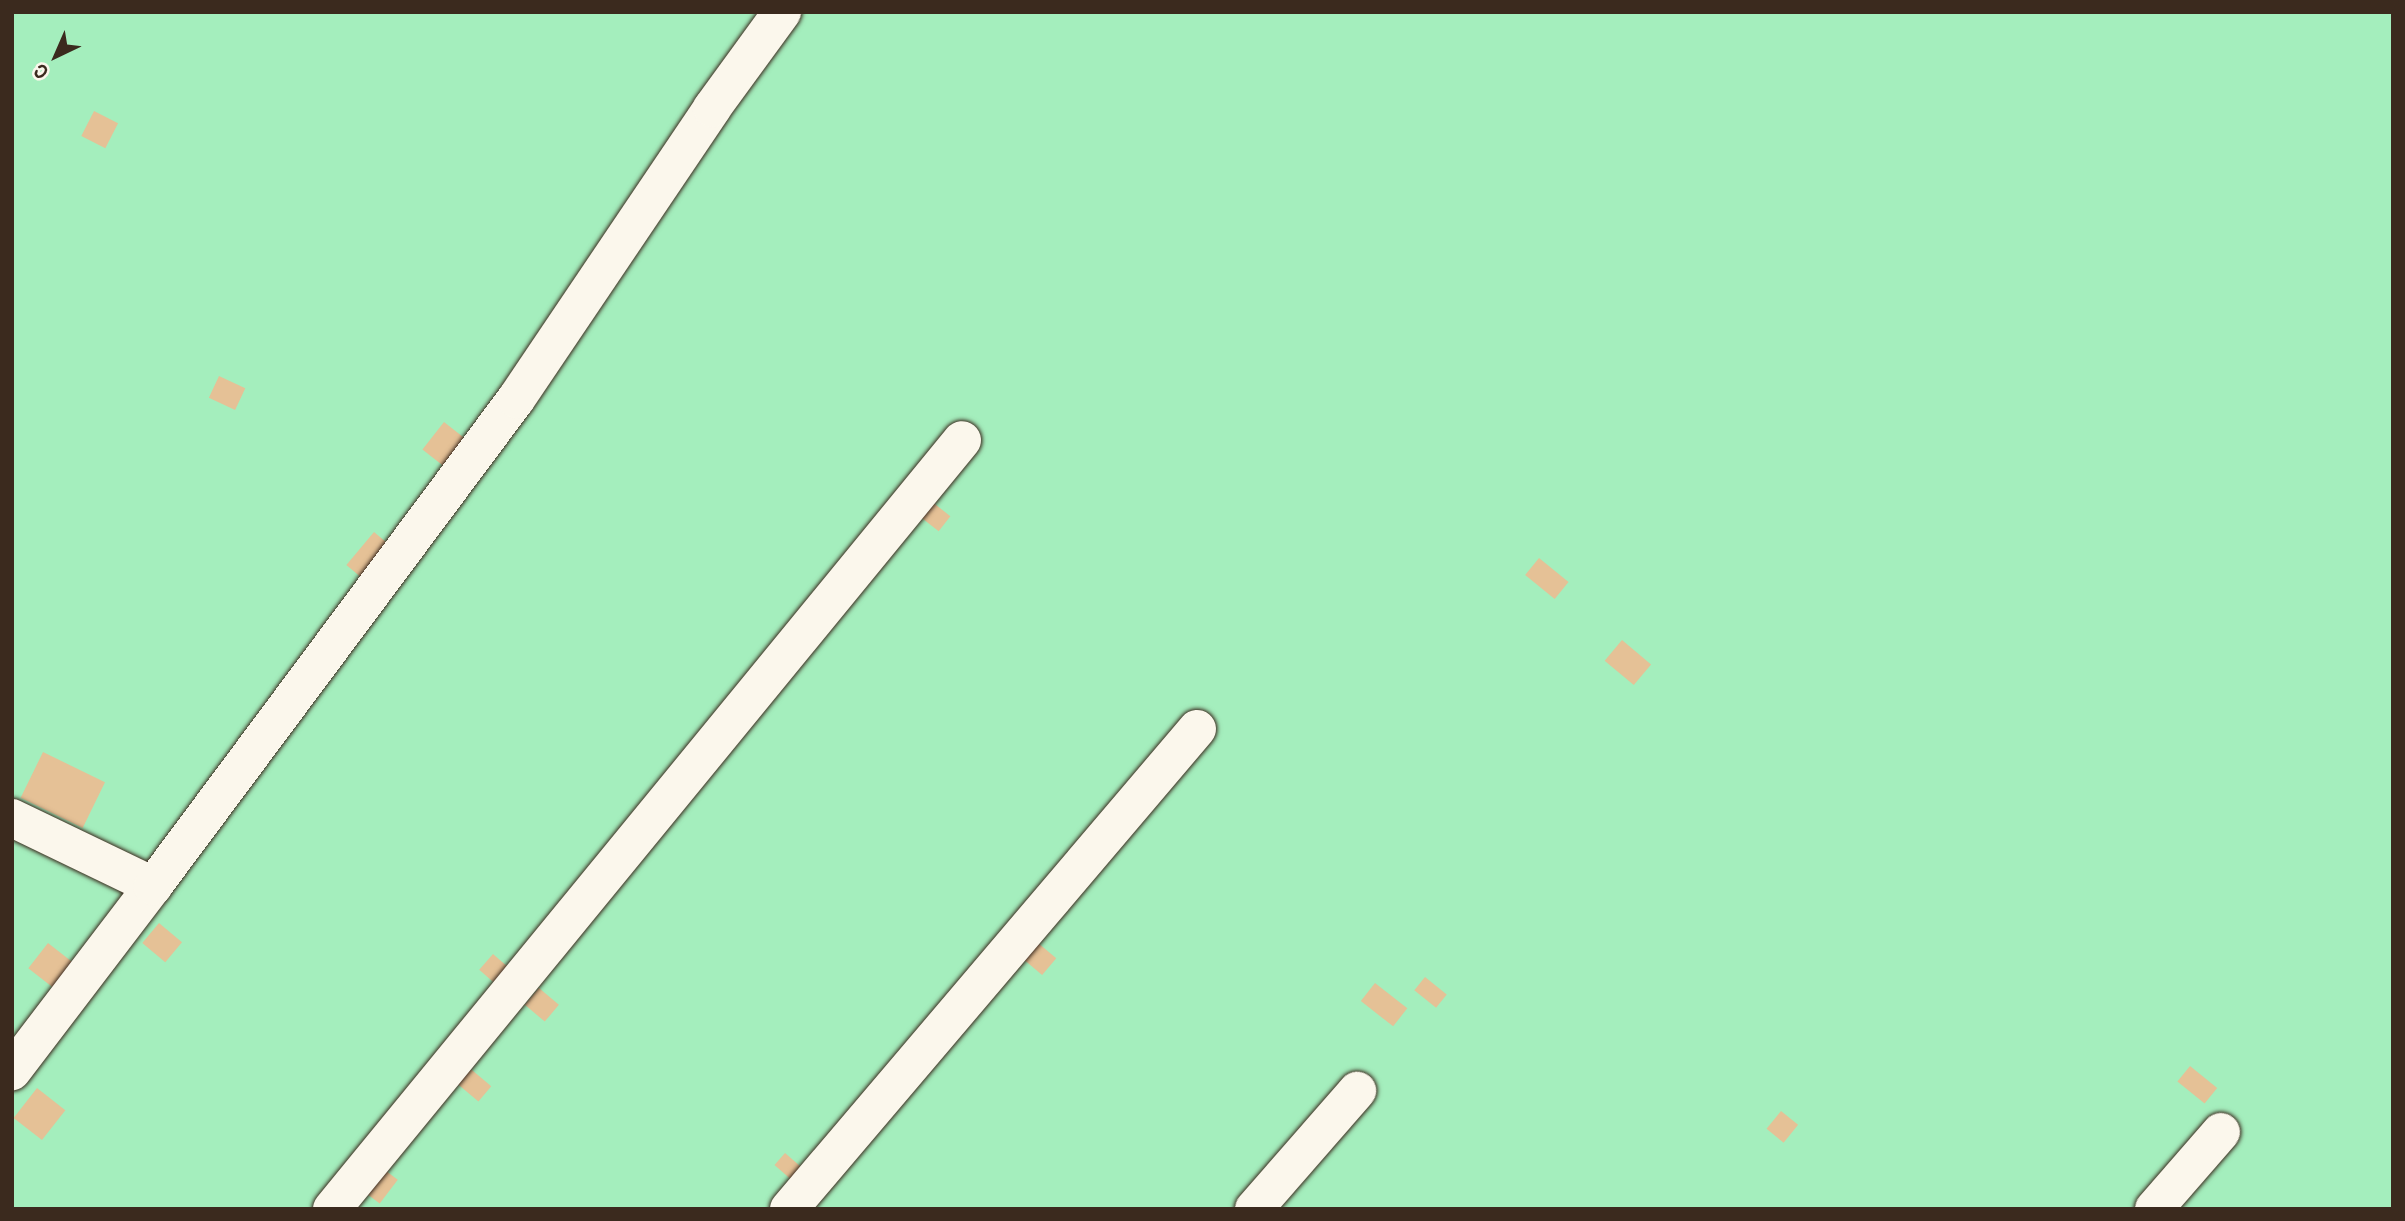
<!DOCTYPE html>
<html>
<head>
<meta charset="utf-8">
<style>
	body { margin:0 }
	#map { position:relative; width:2405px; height:1221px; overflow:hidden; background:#f4e7d2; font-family:Pangolin,sans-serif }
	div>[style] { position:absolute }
	.green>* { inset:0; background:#a4eebd; transform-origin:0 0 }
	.building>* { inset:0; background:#e5c196; transform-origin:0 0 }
	.roads { filter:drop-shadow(0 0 2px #3b2a1e) drop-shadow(0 0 2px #3b2a1e) }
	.minor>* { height:38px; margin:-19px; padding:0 19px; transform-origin:19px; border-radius:19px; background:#fbf7ec }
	span { translate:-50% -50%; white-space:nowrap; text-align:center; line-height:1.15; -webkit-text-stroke:5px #fbf7ec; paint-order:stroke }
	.frame { position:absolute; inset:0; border:14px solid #3b2a1e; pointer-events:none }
	.north { position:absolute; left:21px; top:21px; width:70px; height:70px; -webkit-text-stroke:5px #fbf7ec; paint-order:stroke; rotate:224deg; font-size:19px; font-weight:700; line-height:28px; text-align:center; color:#3b2a1e }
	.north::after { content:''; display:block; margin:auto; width:24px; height:32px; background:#3b2a1e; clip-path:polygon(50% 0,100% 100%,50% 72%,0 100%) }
</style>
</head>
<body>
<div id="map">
	<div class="green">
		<i style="left:12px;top:12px;width:2381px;height:1197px"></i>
	</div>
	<div class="building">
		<i style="left:94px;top:111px;width:27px;height:28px;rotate:27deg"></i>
		<i style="left:219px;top:376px;width:29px;height:24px;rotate:25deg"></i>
		<i style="left:444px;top:422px;width:34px;height:35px;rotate:38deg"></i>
		<i style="left:922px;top:494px;width:36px;height:19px;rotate:38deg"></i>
		<i style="left:374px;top:532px;width:25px;height:43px;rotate:40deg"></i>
		<i style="left:1539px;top:558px;width:38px;height:22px;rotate:39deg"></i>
		<i style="left:1622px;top:640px;width:38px;height:27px;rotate:40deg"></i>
		<i style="left:43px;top:752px;width:69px;height:51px;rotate:26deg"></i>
		<i style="left:159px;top:923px;width:30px;height:26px;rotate:40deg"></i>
		<i style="left:1031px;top:937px;width:33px;height:22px;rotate:40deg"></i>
		<i style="left:48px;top:943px;width:43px;height:32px;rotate:38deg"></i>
		<i style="left:493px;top:954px;width:23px;height:21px;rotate:41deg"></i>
		<i style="left:1425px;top:977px;width:28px;height:17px;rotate:39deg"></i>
		<i style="left:1375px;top:983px;width:41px;height:23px;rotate:38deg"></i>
		<i style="left:539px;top:988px;width:26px;height:22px;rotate:40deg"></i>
		<i style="left:466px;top:1065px;width:33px;height:20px;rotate:40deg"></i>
		<i style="left:2190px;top:1066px;width:35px;height:20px;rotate:39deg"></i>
		<i style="left:37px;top:1088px;width:36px;height:38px;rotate:38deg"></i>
		<i style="left:1781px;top:1111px;width:22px;height:23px;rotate:39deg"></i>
		<i style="left:785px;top:1153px;width:28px;height:16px;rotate:41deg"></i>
		<i style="left:381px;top:1167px;width:21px;height:30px;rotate:37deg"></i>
	</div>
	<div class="roads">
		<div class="minor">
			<i style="left:12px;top:818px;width:157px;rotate:25.7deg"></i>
			<i style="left:153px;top:886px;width:233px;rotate:127.3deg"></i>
			<i style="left:153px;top:886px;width:607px;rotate:-53.3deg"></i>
			<i style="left:516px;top:399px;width:351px;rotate:-56deg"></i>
			<i style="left:712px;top:108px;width:119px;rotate:-53.9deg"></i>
			<i style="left:332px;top:1209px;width:994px;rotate:-50.67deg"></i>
			<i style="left:789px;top:1209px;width:630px;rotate:-49.64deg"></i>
			<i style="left:1254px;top:1209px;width:157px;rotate:-48.9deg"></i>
			<i style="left:2154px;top:1209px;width:102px;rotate:-49deg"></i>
		</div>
	</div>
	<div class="frame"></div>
	<div class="north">С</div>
</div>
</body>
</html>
